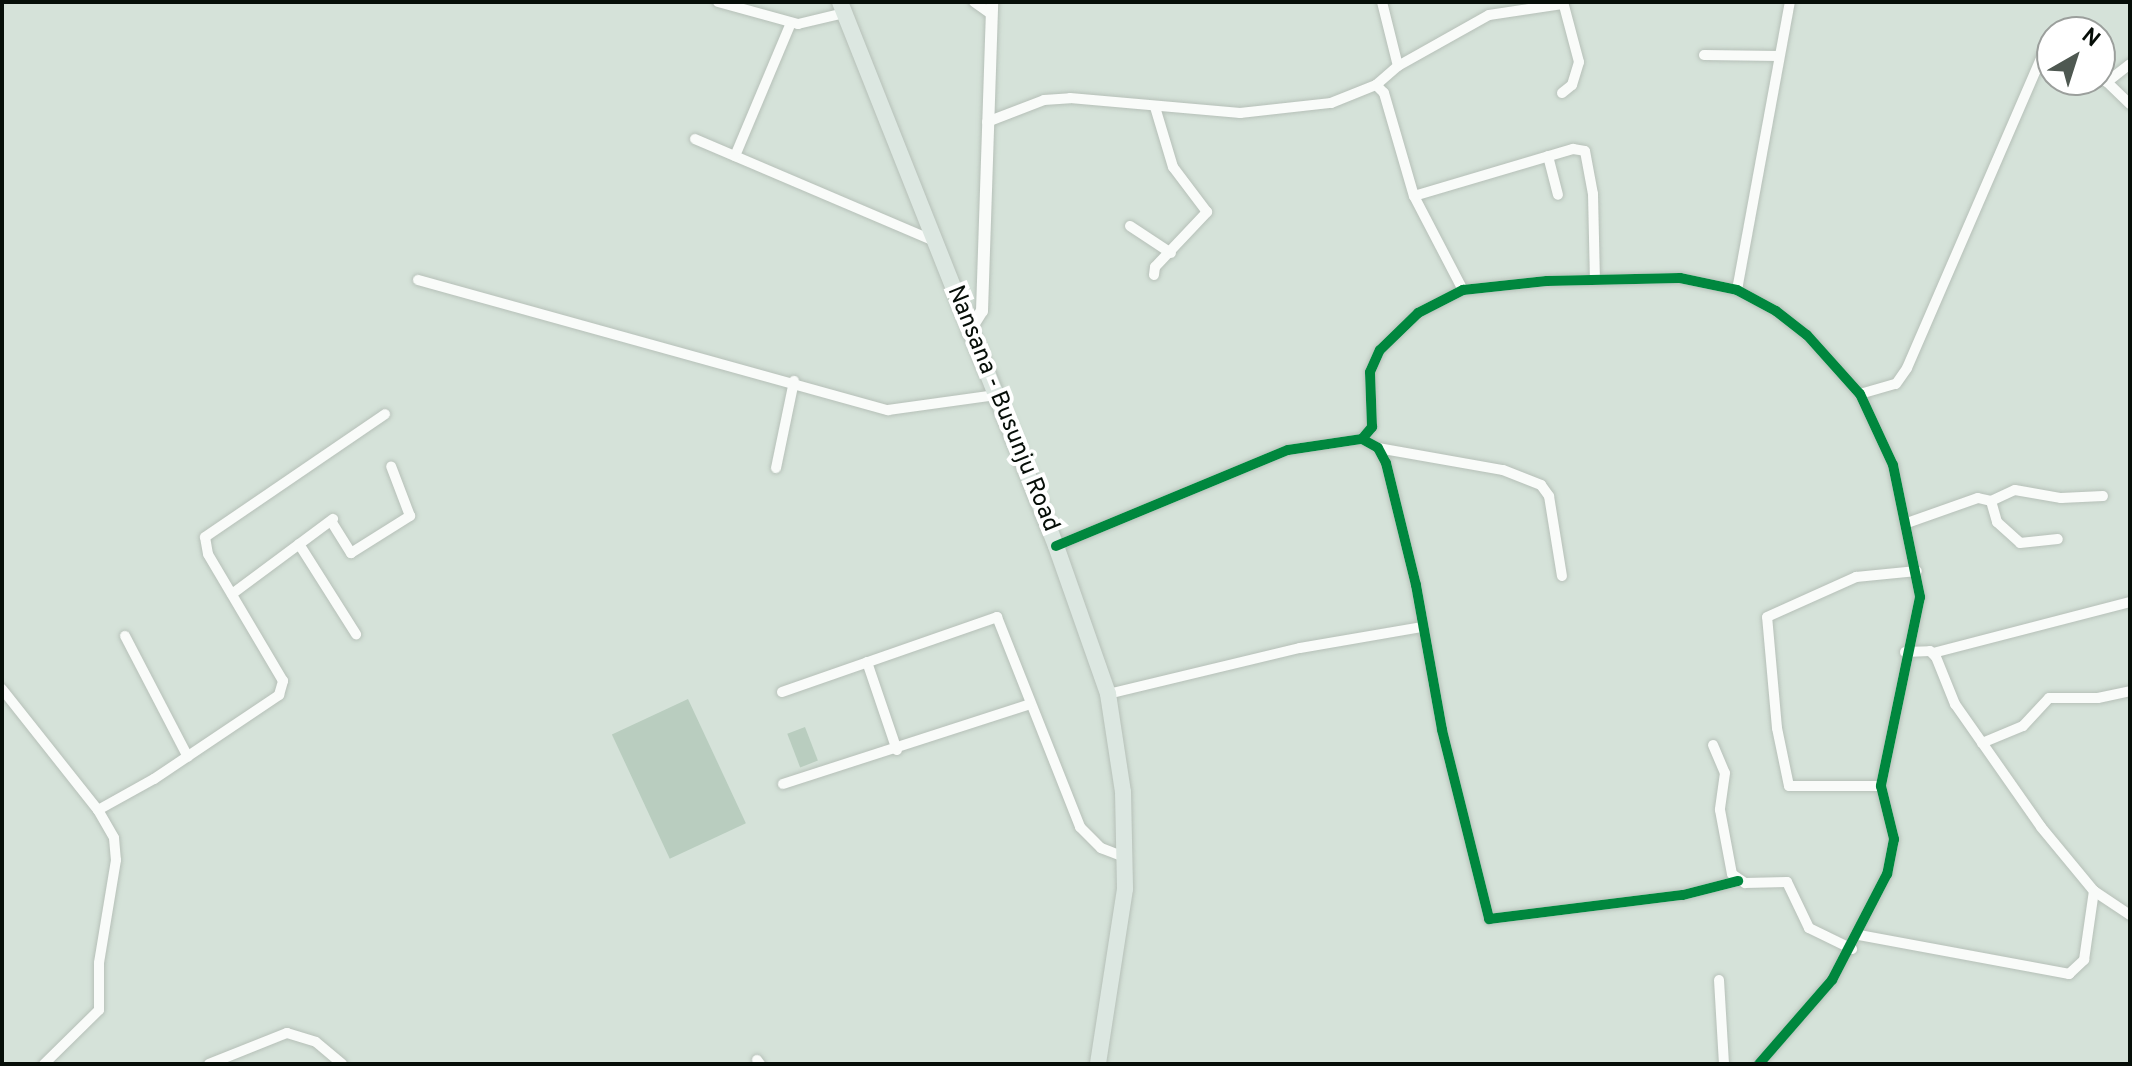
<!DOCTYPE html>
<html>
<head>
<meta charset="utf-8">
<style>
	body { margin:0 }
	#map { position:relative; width:2132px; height:1066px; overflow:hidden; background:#d5e2d9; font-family:Overpass,sans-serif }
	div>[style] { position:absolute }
	.green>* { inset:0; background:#b9cdbf; transform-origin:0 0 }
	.roads { filter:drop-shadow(0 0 2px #b6c0b8) drop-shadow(0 0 2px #b6c0b8) }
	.minor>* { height:10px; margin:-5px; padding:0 5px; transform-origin:5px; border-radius:5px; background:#f9fbf9 }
	.tertiary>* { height:12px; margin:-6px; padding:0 6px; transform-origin:6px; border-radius:6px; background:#f9fbf9 }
	.primary>* { height:16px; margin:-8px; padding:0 8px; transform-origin:8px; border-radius:8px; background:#dce7e1 }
	.cycleway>* { height:10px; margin:-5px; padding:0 5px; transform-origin:5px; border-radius:5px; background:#00873e }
	span { translate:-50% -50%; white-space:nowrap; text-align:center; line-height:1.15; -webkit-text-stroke:8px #fff; paint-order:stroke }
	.street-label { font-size:24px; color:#060e08 }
	.frame { position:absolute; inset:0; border:4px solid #060e08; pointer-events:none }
	.north { position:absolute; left:2036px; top:16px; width:80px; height:80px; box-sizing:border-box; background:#fff; border:2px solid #9b9f9c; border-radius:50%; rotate:39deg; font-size:22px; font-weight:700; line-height:32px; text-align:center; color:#060e08 }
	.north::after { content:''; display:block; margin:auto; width:28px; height:36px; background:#4e5851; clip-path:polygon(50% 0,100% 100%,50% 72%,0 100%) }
</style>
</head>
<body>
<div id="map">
	<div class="green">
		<i style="left:688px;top:699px;width:137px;height:84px;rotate:65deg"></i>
		<i style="left:805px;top:727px;width:36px;height:19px;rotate:69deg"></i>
	</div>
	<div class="roads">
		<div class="minor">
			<i style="left:718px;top:2px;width:83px;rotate:15.4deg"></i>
			<i style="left:798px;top:24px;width:47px;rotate:-13.4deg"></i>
			<i style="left:974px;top:2px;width:19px;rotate:35deg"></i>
			<i style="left:1382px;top:2px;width:66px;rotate:76deg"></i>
			<i style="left:1704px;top:55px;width:75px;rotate:0.8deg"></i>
			<i style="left:2100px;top:78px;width:8px;rotate:30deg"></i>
			<i style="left:2107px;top:82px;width:29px;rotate:-38deg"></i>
			<i style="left:2107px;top:82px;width:32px;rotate:44deg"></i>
			<i style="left:1376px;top:85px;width:29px;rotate:-41deg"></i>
			<i style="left:1398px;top:66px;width:104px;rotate:-29.3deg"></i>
			<i style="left:1489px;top:15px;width:74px;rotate:-8.6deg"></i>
			<i style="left:1562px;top:93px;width:13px;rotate:-39deg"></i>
			<i style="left:1572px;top:85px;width:24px;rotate:-73deg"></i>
			<i style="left:1579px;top:62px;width:62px;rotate:-104.9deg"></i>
			<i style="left:987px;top:122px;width:61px;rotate:-21.1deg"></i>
			<i style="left:1044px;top:100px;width:26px;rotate:-4deg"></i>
			<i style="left:1070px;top:98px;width:171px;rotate:5deg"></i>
			<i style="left:1240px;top:113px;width:92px;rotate:-6.3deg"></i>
			<i style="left:1331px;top:103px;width:48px;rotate:-21.8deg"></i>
			<i style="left:1376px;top:85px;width:11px;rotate:45deg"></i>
			<i style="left:1384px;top:93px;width:107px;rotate:73.8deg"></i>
			<i style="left:1414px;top:196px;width:106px;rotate:62.5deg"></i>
			<i style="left:695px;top:139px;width:262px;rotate:23.1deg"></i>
			<i style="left:735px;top:156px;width:144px;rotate:-67.2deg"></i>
			<i style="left:1548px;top:156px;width:40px;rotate:75.6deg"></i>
			<i style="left:1414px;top:196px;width:166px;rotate:-16.5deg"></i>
			<i style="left:1573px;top:149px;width:12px;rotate:9deg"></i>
			<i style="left:1585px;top:151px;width:44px;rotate:79.5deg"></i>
			<i style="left:1593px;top:194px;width:86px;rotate:88.7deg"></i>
			<i style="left:1130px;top:226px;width:49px;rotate:33.4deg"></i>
			<i style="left:1154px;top:275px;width:8px;rotate:-83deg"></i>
			<i style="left:1155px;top:267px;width:76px;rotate:-46.6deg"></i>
			<i style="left:1207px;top:212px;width:56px;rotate:-127.1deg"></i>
			<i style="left:1173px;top:167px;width:63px;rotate:-106.7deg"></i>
			<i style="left:418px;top:280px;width:488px;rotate:15.5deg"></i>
			<i style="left:888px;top:410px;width:109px;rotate:-7.9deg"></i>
			<i style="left:1737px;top:290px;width:293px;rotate:-79.6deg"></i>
			<i style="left:1860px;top:394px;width:37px;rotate:-16deg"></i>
			<i style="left:1896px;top:384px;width:19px;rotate:-55deg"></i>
			<i style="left:1907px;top:368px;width:340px;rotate:-66.6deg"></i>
			<i style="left:2042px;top:56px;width:11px;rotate:-27deg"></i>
			<i style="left:1362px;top:439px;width:18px;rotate:29deg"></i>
			<i style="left:1378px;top:448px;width:17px;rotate:62deg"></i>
			<i style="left:1386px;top:463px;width:126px;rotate:76.2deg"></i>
			<i style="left:1416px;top:585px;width:147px;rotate:79.8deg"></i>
			<i style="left:1442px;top:730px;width:195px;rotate:76deg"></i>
			<i style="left:1489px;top:919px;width:195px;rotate:-7.1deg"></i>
			<i style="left:1683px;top:895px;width:57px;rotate:-14.3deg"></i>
			<i style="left:1378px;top:448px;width:127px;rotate:10deg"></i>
			<i style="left:1503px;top:470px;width:41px;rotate:21.5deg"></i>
			<i style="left:1541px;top:485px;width:14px;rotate:54deg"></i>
			<i style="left:1549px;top:496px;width:81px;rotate:80.8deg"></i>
			<i style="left:776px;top:468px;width:89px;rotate:-78.3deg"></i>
			<i style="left:1991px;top:501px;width:26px;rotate:-25deg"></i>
			<i style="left:2015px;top:490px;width:47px;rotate:9.9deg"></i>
			<i style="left:2061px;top:498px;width:42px;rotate:-2.7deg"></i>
			<i style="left:331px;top:521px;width:38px;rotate:58deg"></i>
			<i style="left:351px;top:553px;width:70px;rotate:-32.1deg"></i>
			<i style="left:410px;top:516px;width:53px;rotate:-110.8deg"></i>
			<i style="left:1907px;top:523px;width:75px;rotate:-19.4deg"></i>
			<i style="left:1978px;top:498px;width:13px;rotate:13deg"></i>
			<i style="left:1991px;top:501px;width:22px;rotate:74deg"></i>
			<i style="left:1997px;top:522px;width:31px;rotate:42deg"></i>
			<i style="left:2020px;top:543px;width:38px;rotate:-6deg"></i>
			<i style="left:299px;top:544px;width:107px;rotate:57.7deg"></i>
			<i style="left:1056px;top:546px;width:251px;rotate:-22.5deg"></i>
			<i style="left:1288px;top:450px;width:75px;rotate:-8.5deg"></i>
			<i style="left:1362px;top:439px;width:16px;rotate:-50deg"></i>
			<i style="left:1372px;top:427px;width:55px;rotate:-92.1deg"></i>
			<i style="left:1370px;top:372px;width:24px;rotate:-66deg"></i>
			<i style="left:1380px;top:350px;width:53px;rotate:-44.2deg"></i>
			<i style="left:1418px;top:313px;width:51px;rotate:-27.1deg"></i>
			<i style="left:1463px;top:290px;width:84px;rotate:-6.1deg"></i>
			<i style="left:1547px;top:281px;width:133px;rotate:-1.3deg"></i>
			<i style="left:1680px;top:278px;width:58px;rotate:11.9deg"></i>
			<i style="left:1737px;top:290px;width:44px;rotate:28.3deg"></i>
			<i style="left:1776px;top:311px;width:39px;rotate:38deg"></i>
			<i style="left:1807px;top:335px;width:79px;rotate:48.1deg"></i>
			<i style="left:1860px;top:394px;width:78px;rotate:65.1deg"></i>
			<i style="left:1893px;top:465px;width:135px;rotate:78.4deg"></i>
			<i style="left:1920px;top:597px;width:193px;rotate:101.7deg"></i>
			<i style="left:1881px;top:786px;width:55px;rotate:76.2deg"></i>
			<i style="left:1894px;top:839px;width:36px;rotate:101deg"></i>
			<i style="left:1887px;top:874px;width:119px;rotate:117.4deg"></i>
			<i style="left:1832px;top:980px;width:111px;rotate:131deg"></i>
			<i style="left:232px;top:594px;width:126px;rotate:-36.6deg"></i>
			<i style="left:125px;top:636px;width:136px;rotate:62.5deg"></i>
			<i style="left:1905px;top:652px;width:25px;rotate:-2deg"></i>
			<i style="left:1930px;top:651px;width:8px;rotate:45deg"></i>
			<i style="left:1936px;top:657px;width:51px;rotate:68deg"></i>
			<i style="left:1955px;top:704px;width:150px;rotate:55deg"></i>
			<i style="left:2041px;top:827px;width:83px;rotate:50.4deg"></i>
			<i style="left:2094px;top:891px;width:43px;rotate:33.7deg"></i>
			<i style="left:1933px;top:653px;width:203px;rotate:-14.5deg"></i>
			<i style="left:867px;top:662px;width:93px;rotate:71.2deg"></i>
			<i style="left:2px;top:689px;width:154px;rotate:51.6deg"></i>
			<i style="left:98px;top:810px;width:32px;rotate:60deg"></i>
			<i style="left:114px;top:838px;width:22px;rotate:85deg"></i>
			<i style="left:116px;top:860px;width:104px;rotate:99.4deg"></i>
			<i style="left:99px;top:963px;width:47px;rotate:90deg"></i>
			<i style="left:99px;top:1010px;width:77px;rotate:135.5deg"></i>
			<i style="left:782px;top:692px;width:228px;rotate:-19.2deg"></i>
			<i style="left:997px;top:617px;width:226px;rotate:68.4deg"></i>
			<i style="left:1080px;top:827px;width:30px;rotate:45deg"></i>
			<i style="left:1101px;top:848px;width:26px;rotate:21deg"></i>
			<i style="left:1108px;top:694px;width:197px;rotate:-13.5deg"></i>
			<i style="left:1300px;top:648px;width:123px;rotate:-9.8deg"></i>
			<i style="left:1982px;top:743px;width:44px;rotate:-22.5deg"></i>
			<i style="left:2023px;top:726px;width:38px;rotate:-47deg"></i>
			<i style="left:2049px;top:698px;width:49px"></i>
			<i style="left:2098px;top:698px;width:33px;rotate:-12deg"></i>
			<i style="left:1713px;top:745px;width:30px;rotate:67deg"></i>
			<i style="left:1725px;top:773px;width:37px;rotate:98deg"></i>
			<i style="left:1720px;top:810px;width:65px;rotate:79.4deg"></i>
			<i style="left:1732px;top:874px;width:16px;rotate:35deg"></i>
			<i style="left:1745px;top:883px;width:42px;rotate:-1.4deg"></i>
			<i style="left:1787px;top:882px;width:51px;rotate:64.4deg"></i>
			<i style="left:1809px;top:928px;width:48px;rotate:26deg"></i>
			<i style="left:783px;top:784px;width:260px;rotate:-17.9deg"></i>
			<i style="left:1881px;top:786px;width:92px;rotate:180deg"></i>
			<i style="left:1789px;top:786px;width:59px;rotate:-101.7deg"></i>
			<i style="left:1777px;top:728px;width:111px;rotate:-95.1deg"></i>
			<i style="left:1767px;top:617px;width:98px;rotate:-24.2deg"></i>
			<i style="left:1856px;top:577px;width:61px;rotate:-5.6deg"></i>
			<i style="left:98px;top:810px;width:64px;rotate:-29deg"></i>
			<i style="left:154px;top:779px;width:151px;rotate:-33.9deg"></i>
			<i style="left:279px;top:695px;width:15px;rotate:-74deg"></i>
			<i style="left:283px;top:681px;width:147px;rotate:-120.6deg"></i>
			<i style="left:208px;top:554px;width:17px;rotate:-100deg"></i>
			<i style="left:205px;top:537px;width:218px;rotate:-34.3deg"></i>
			<i style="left:1859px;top:935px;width:214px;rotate:10.5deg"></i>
			<i style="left:2069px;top:974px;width:21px;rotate:-43deg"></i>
			<i style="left:2084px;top:960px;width:70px;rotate:-81.8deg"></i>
			<i style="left:1719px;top:980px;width:84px;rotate:86.6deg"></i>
			<i style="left:757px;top:1060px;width:5px;rotate:53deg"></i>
			<i style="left:209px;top:1064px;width:84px;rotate:-21.7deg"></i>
			<i style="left:287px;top:1033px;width:30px;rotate:17deg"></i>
			<i style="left:316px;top:1042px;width:34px;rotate:40deg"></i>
		</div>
		<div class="tertiary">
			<i style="left:968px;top:333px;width:26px;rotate:-58deg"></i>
			<i style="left:982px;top:311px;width:309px;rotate:-88.1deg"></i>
		</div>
		<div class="primary">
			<i style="left:840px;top:2px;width:585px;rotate:68.34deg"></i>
			<i style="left:1056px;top:546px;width:157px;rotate:70.6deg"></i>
			<i style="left:1108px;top:694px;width:99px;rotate:81.3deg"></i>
			<i style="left:1123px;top:792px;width:97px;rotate:88.8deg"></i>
			<i style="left:1125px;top:889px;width:177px;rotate:98.8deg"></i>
		</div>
	</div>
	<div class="cycleway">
		<i style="left:1362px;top:439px;width:18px;rotate:29deg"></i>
		<i style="left:1378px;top:448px;width:17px;rotate:62deg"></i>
		<i style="left:1386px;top:463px;width:126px;rotate:76.2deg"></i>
		<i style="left:1416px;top:585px;width:147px;rotate:79.8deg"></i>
		<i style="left:1442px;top:730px;width:195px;rotate:76deg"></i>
		<i style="left:1489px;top:919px;width:195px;rotate:-7.1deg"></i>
		<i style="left:1683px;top:895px;width:57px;rotate:-14.3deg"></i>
		<i style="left:1056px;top:546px;width:251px;rotate:-22.5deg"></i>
		<i style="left:1288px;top:450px;width:75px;rotate:-8.5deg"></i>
		<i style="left:1362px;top:439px;width:16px;rotate:-50deg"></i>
		<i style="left:1372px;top:427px;width:55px;rotate:-92.1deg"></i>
		<i style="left:1370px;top:372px;width:24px;rotate:-66deg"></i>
		<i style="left:1380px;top:350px;width:53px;rotate:-44.2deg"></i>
		<i style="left:1418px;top:313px;width:51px;rotate:-27.1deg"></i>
		<i style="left:1463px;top:290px;width:84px;rotate:-6.1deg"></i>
		<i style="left:1547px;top:281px;width:133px;rotate:-1.3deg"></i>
		<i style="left:1680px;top:278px;width:58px;rotate:11.9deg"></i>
		<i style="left:1737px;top:290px;width:44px;rotate:28.3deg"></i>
		<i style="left:1776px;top:311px;width:39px;rotate:38deg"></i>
		<i style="left:1807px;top:335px;width:79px;rotate:48.1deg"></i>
		<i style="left:1860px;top:394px;width:78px;rotate:65.1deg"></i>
		<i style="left:1893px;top:465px;width:135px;rotate:78.4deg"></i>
		<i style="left:1920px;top:597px;width:193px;rotate:101.7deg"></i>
		<i style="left:1881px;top:786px;width:55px;rotate:76.2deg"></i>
		<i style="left:1894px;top:839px;width:36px;rotate:101deg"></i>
		<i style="left:1887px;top:874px;width:119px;rotate:117.4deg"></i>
		<i style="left:1832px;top:980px;width:111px;rotate:131deg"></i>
	</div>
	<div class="street-label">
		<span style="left:1002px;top:409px;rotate:68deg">Nansana - Busunju Road</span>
	</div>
	<div class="frame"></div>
	<div class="north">N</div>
</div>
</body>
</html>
